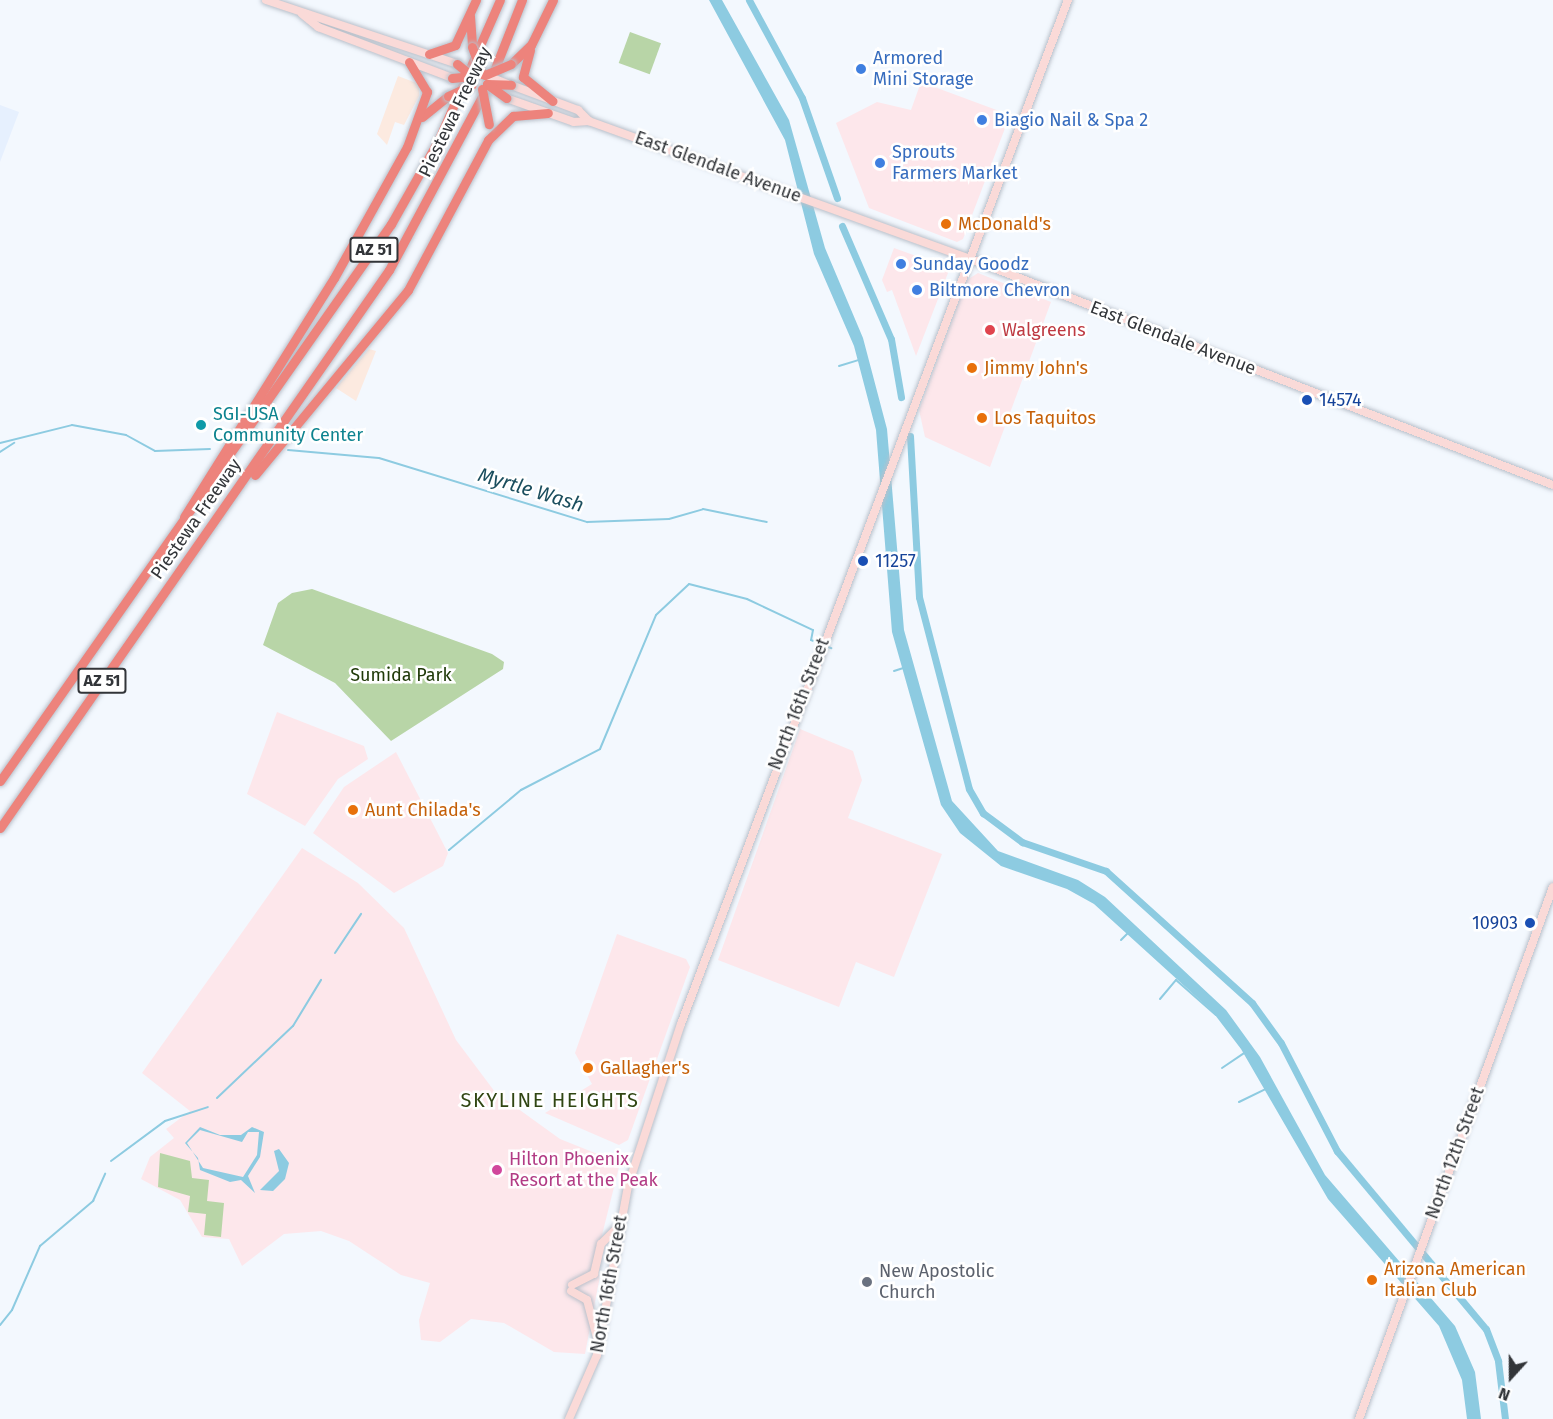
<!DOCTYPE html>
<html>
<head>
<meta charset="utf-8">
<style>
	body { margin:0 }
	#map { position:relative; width:1553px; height:1419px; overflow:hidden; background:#f3f8fe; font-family:"Fira Sans",sans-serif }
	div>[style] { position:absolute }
	.commercial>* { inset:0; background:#fde7eb }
	.industrial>* { inset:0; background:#fceae0 }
	.built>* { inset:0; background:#e6f0fe }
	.green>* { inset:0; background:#b8d5a7; transform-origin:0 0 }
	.water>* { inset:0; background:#8dcbe1 }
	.stream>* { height:2px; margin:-1px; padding:0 1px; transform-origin:1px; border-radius:1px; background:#8dcbe1 }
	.canal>* { height:7px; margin:-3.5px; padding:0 3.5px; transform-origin:3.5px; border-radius:3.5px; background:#8dcbe1 }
	.roads { filter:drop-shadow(0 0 2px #b9c0ca) drop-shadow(0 0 2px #b9c0ca) }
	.secondary>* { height:8px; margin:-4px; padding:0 4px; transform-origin:4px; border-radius:4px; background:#fadad8 }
	.highway>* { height:9px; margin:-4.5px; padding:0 4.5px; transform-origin:4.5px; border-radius:4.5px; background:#ed837c }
	.bridges { filter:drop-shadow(0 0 2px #b9c0ca) drop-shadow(0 0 2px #b9c0ca) }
	.secondary-bridge>* { height:8px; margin:-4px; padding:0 4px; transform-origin:4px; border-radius:4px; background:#fadad8 }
	.highway-bridge>* { height:9px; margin:-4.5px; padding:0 4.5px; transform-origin:4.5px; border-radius:4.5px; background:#ed837c }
	.dots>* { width:16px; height:16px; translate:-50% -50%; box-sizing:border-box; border:3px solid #fff; border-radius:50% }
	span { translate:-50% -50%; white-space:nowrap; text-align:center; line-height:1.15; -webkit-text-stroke:5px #fff; paint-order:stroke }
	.shield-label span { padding:2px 4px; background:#fff; border:2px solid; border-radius:4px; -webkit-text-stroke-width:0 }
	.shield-label { font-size:16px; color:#323539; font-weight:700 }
	.shop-label { font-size:18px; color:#366cbe }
	.left { translate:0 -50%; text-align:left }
	.street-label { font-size:18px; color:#323539 }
	.food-label { font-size:18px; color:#c56008 }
	.health-label { font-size:18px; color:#be3a42 }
	.transit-label { font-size:18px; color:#164399 }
	.right { translate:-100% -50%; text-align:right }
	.culture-label { font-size:18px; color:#0d838f }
	.park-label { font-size:18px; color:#203a09 }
	.hotel-label { font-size:18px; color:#b23c85 }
	.worship-label { font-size:18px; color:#5b616d }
	.water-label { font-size:20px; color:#1b4e5e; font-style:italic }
	.neighbourhood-label { font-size:20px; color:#314613; letter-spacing:1.5px }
	.north { position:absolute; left:1481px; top:1347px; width:60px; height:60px; -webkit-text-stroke:4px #fff; paint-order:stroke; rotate:201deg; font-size:16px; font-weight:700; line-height:24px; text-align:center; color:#323539 }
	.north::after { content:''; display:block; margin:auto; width:21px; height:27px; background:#323539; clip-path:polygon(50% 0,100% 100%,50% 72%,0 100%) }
</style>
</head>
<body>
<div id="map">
	<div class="commercial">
		<i style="clip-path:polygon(921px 82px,1010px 115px,963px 239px,957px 242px,869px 208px,836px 123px,877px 102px,911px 110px)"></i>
		<i style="clip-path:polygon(894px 248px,944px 266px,948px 273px,916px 356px,892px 290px,887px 292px,882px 280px)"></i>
		<i style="clip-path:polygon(978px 273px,1051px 302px,990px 467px,925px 437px,919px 410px,967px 280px)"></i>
		<i style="clip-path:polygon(277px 712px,364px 746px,368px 759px,338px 779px,305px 826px,247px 794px)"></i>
		<i style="clip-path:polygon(800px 729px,853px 751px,862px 780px,848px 818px,942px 854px,894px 977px,856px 962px,839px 1007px,718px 960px)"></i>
		<i style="clip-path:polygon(396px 752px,448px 853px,443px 866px,394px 893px,313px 833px,344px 787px)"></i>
		<i style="clip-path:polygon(302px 848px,358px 883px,404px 928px,456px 1040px,495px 1092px,560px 1139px,620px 1163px,594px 1267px,600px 1276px,585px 1354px,554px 1352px,504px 1323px,471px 1319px,440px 1342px,421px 1340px,419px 1320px,430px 1283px,401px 1275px,349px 1241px,321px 1231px,284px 1234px,242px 1266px,229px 1239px,202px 1237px,180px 1200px,141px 1179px,150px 1157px,174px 1138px,166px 1129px,190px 1111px,142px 1073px)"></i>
		<i style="clip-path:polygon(617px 934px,686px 959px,690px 967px,628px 1140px,619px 1145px,545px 1113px,592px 1084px,575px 1053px)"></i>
	</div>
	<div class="industrial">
		<i style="clip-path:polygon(398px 76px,419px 84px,419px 96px,404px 125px,395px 122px,387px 145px,377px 134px)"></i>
		<i style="clip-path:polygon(369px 349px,376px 351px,356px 401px,336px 388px)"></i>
	</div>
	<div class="built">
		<i style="clip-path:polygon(0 105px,19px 112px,0 162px)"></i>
	</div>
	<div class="green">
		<i style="left:630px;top:32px;width:33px;height:33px;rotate:20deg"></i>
		<i style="clip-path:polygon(312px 589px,492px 654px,504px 662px,503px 669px,391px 741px,335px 683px,263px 645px,278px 603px,292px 593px)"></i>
		<i style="clip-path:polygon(160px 1153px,190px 1161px,192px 1178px,209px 1180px,207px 1201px,224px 1203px,221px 1237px,204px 1235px,206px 1214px,188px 1212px,190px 1196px,158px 1187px)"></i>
	</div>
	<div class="water">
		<i style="clip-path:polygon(709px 0,722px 0,789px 120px,825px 248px,863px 338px,887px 429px,904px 630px,952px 801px,998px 851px,1078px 880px,1105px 897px,1226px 1010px,1260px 1057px,1325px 1175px,1455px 1326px,1475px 1372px,1481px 1419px,1467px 1419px,1462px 1380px,1439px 1326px,1328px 1199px,1241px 1049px,1212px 1011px,1094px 904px,1067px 889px,1001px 866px,960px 833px,941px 805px,892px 632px,876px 430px,854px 346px,814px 254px,785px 140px)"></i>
		<i style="clip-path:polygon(evenodd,200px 1127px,220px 1135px,241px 1135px,252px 1127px,264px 1132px,260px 1157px,248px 1176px,255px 1193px,241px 1180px,230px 1182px,200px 1170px,198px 1158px,185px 1143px,200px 1127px,200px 1130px,242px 1142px,248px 1132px,259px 1132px,257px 1155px,243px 1177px,203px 1168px,187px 1143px,200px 1130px)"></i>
		<i style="clip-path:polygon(279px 1149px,289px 1163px,285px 1179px,273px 1191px,260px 1190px,279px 1171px,274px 1151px)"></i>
	</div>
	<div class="stream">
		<i style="left:839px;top:366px;width:21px;rotate:-17deg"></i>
		<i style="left:0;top:443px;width:74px;rotate:-14deg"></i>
		<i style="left:72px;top:425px;width:55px;rotate:10.5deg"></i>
		<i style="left:126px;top:435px;width:33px;rotate:29deg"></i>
		<i style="left:155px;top:451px;width:55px;rotate:-2.1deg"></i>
		<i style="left:288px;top:450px;width:91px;rotate:5deg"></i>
		<i style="left:379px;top:458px;width:218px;rotate:17.1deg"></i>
		<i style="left:587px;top:522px;width:82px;rotate:-2.1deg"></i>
		<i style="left:669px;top:519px;width:35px;rotate:-16deg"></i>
		<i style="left:703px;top:509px;width:65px;rotate:11.5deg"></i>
		<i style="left:0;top:452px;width:17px;rotate:-33deg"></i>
		<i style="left:894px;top:671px;width:9px;rotate:-18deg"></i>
		<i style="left:449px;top:850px;width:94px;rotate:-39.8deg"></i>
		<i style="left:521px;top:790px;width:89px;rotate:-27.4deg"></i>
		<i style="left:600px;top:749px;width:145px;rotate:-67.3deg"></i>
		<i style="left:656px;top:615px;width:45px;rotate:-43.2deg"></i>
		<i style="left:689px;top:584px;width:60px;rotate:14.5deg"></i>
		<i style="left:747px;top:599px;width:73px;rotate:25.2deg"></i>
		<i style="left:813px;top:630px;width:10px;rotate:101deg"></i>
		<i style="left:811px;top:640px;width:22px;rotate:22deg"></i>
		<i style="left:1121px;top:940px;width:13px;rotate:-45deg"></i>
		<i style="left:335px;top:953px;width:47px;rotate:-56.3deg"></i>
		<i style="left:1160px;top:999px;width:25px;rotate:-50deg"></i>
		<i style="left:1176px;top:980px;width:53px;rotate:41.2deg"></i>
		<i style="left:1222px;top:1068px;width:27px;rotate:-34deg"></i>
		<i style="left:217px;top:1098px;width:105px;rotate:-43.5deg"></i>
		<i style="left:293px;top:1026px;width:54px;rotate:-58.7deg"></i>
		<i style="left:1239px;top:1102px;width:30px;rotate:-26deg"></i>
		<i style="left:111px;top:1161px;width:67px;rotate:-36.5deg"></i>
		<i style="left:165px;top:1121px;width:45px;rotate:-18deg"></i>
		<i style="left:0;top:1325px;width:19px;rotate:-51deg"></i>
		<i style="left:12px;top:1310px;width:70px;rotate:-66.4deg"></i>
		<i style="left:40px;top:1246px;width:70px;rotate:-40.3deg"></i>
		<i style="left:93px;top:1201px;width:30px;rotate:-66deg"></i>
	</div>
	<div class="canal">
		<i style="left:749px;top:0;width:111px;rotate:61.6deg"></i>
		<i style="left:802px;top:98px;width:106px;rotate:70.7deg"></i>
		<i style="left:842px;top:226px;width:123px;rotate:66.6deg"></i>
		<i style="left:891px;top:339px;width:59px;rotate:80.2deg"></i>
		<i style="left:910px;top:436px;width:161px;rotate:86.8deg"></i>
		<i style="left:919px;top:597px;width:198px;rotate:75.4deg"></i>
		<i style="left:969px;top:789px;width:28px;rotate:60deg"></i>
		<i style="left:983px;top:813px;width:49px;rotate:36.6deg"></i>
		<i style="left:1022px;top:842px;width:89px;rotate:19deg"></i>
		<i style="left:1106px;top:871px;width:197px;rotate:42.1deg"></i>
		<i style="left:1252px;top:1003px;width:49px;rotate:54.1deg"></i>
		<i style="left:1281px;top:1043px;width:122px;rotate:62.6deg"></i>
		<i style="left:1337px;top:1151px;width:232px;rotate:50.1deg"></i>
		<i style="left:1486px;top:1329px;width:34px;rotate:69deg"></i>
		<i style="left:1498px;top:1361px;width:58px;rotate:83.1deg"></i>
	</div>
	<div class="roads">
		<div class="secondary">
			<i style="left:266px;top:0;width:201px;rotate:18.5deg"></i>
			<i style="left:302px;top:14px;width:21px;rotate:39deg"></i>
			<i style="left:318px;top:27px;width:143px;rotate:20.8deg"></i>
			<i style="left:511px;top:85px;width:72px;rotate:20.5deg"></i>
			<i style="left:578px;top:110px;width:16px;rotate:45deg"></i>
			<i style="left:506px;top:98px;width:72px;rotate:19.4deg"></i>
			<i style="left:574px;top:122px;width:15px;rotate:-4deg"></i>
			<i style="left:589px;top:121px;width:403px;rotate:19.9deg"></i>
			<i style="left:968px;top:258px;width:627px;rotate:21.21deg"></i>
			<i style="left:572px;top:1285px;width:25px;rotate:-27deg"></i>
			<i style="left:594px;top:1274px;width:31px;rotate:-77deg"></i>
			<i style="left:601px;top:1244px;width:24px;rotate:-45deg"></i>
			<i style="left:571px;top:1291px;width:18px;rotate:29deg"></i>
			<i style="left:587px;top:1300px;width:47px;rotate:75.1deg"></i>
			<i style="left:569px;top:1419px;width:70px;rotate:-66.4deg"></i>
			<i style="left:597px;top:1355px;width:172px;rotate:-79.6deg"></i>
			<i style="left:628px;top:1186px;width:170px;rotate:-71.9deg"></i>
			<i style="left:681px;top:1024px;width:1095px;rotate:-69.3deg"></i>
			<i style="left:1359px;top:1419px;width:566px;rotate:-69.97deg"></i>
		</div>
		<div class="highway">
			<i style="left:470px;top:16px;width:31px;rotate:86deg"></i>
			<i style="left:530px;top:50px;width:28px;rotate:105deg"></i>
			<i style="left:523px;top:77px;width:38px;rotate:39deg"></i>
			<i style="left:429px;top:54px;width:28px;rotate:-19deg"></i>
			<i style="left:455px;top:45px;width:50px;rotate:-65deg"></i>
			<i style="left:511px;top:64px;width:28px;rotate:-44deg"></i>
			<i style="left:531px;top:45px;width:50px;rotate:-63.9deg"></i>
			<i style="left:492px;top:76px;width:82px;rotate:-68.5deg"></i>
			<i style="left:422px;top:117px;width:33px;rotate:-39deg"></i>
			<i style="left:255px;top:475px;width:240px;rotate:-50.4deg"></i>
			<i style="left:408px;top:290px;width:170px;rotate:-61.9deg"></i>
			<i style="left:488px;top:140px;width:35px;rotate:-44deg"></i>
			<i style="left:513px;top:116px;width:35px;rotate:-5deg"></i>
			<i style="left:184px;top:517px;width:282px;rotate:-57.9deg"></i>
			<i style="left:334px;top:278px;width:150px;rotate:-60.9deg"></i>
			<i style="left:407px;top:147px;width:59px;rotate:-70deg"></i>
			<i style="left:427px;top:92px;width:35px;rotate:-121deg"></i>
			<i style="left:0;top:781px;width:681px;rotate:-54.93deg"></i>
			<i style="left:391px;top:224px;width:95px;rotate:-60.5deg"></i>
			<i style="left:438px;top:141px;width:154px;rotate:-66.3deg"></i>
			<i style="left:0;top:828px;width:680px;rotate:-55.12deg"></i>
			<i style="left:389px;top:270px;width:203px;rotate:-61.8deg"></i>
		</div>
	</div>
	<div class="bridges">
		<div class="secondary-bridge">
			<i style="left:485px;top:75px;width:24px;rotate:22deg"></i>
		</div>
		<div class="highway-bridge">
			<i style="left:472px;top:47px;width:29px;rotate:70deg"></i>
			<i style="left:457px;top:64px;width:19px;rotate:39deg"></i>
			<i style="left:485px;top:75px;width:28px;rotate:-23deg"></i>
			<i style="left:452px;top:78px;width:20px;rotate:-6deg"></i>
			<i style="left:487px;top:84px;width:24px;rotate:2deg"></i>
			<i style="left:487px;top:84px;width:24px;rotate:36deg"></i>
			<i style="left:482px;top:89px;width:36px;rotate:79deg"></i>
			<i style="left:448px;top:96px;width:26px;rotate:-25deg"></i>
		</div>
	</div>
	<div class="dots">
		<i style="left:861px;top:69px;background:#3f7fe0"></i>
		<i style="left:982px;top:120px;background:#3f7fe0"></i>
		<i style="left:880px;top:163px;background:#3f7fe0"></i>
		<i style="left:946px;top:224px;background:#e8710a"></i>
		<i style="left:901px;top:264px;background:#3f7fe0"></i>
		<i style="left:917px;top:290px;background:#3f7fe0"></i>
		<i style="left:990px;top:330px;background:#e0444e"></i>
		<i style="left:972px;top:368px;background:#e8710a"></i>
		<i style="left:1307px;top:400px;background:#1a4fb4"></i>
		<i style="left:982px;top:418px;background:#e8710a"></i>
		<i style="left:201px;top:425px;background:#0f9aa8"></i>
		<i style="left:863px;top:561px;background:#1a4fb4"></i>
		<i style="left:353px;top:810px;background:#e8710a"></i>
		<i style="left:1530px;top:923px;background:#1a4fb4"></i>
		<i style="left:588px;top:1068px;background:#e8710a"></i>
		<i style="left:497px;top:1170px;background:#d1479c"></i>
		<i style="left:1372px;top:1280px;background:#e8710a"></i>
		<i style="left:867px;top:1282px;background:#6b7280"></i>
	</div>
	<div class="shield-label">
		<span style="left:374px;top:250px">AZ 51</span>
		<span style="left:102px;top:681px">AZ 51</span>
	</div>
	<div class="shop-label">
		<span class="left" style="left:873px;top:69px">Armored<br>Mini Storage</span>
		<span class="left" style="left:994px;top:120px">Biagio Nail &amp; Spa 2</span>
		<span class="left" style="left:892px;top:163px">Sprouts<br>Farmers Market</span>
		<span class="left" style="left:913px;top:264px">Sunday Goodz</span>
		<span class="left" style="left:929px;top:290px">Biltmore Chevron</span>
	</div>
	<div class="street-label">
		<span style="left:455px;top:112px;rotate:-64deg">Piestewa Freeway</span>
		<span style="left:718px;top:167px;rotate:20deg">East Glendale Avenue</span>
		<span style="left:1173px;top:338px;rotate:21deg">East Glendale Avenue</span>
		<span style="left:196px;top:519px;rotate:-55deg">Piestewa Freeway</span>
		<span style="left:799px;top:704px;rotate:-69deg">North 16th Street</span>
		<span style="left:1455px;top:1153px;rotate:-70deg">North 12th Street</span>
		<span style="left:609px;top:1284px;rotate:-80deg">North 16th Street</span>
	</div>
	<div class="food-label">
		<span class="left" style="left:958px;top:224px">McDonald's</span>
		<span class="left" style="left:984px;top:368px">Jimmy John's</span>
		<span class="left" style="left:994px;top:418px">Los Taquitos</span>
		<span class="left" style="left:365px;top:810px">Aunt Chilada's</span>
		<span class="left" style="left:600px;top:1068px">Gallagher's</span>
		<span class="left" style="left:1384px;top:1280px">Arizona American<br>Italian Club</span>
	</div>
	<div class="health-label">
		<span class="left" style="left:1002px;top:330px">Walgreens</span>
	</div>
	<div class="transit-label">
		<span class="left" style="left:1319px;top:400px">14574</span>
		<span class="left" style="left:875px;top:561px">11257</span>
		<span class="right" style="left:1518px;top:923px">10903</span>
	</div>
	<div class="culture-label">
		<span class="left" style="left:213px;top:425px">SGI-USA<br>Community Center</span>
	</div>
	<div class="park-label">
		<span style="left:401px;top:675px">Sumida Park</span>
	</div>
	<div class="hotel-label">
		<span class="left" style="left:509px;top:1170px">Hilton Phoenix<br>Resort at the Peak</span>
	</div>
	<div class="worship-label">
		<span class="left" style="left:879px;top:1282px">New Apostolic<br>Church</span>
	</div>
	<div class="water-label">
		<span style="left:531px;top:490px;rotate:17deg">Myrtle Wash</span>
	</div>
	<div class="neighbourhood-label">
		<span style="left:550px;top:1100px">SKYLINE HEIGHTS</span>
	</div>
	<div class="north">N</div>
</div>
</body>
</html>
